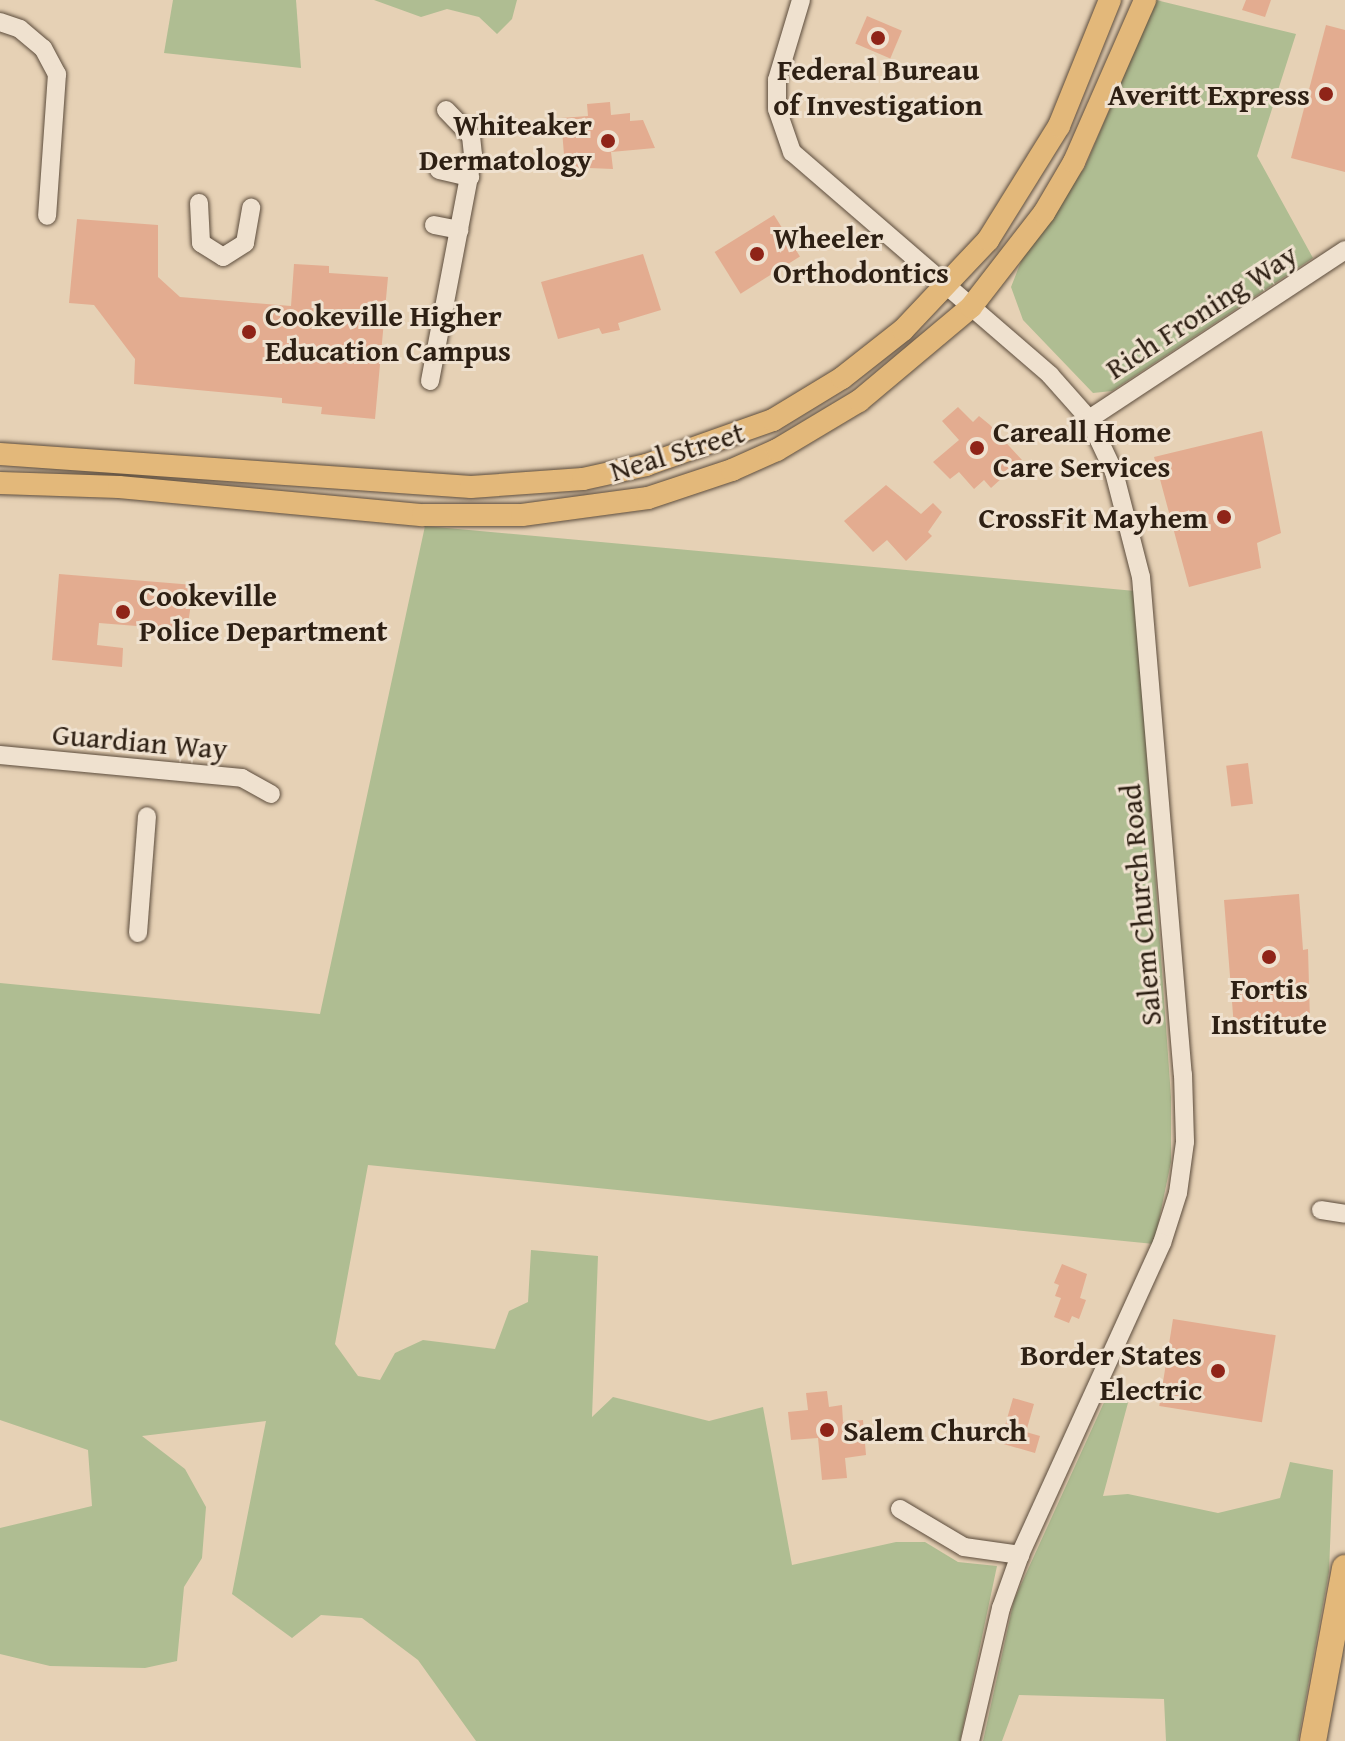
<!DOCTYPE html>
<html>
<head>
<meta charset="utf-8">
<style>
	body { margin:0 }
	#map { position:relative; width:1345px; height:1741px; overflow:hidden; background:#e6d1b5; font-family:"Gentium Book Plus",serif }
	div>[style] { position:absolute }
	.green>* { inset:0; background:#afbd92 }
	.building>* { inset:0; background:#e3ac90; transform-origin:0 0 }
	.roads { filter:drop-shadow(0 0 2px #5c4c3c) drop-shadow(0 0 2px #5c4c3c) }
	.minor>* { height:18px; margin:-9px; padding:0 9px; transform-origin:9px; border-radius:9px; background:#efe1cf }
	.major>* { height:22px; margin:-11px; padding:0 11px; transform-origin:11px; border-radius:11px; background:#e3b87a }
	.highway>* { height:26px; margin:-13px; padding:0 13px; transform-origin:13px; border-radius:13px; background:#e3b87a }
	.dots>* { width:22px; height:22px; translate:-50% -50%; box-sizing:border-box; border:4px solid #efe1cf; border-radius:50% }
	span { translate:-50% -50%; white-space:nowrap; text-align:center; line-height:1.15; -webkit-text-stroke:6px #efe1cf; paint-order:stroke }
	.poi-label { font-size:30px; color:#2e2014; font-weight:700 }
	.right { translate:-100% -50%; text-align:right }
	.left { translate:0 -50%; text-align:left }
	.street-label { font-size:30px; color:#2e2014 }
</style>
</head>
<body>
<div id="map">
	<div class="green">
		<i style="clip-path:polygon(173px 0,296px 0,301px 68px,164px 53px)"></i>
		<i style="clip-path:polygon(374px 0,517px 0,512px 19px,497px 34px,479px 17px,447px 9px,421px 17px)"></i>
		<i style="clip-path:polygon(1156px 0,1296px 34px,1257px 156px,1313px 258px,1112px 391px,1093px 393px,1023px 320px,1011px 287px,1022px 259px,1085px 167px)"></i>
		<i style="clip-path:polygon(425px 526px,1135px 591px,1171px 1097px,1171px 1162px,1154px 1244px,368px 1165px,335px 1344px,358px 1376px,380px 1380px,395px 1353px,423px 1340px,495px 1349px,509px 1311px,528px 1302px,531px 1250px,598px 1256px,592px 1417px,613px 1397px,709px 1421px,763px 1407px,792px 1565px,896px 1542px,925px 1542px,958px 1562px,997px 1566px,960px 1741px,476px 1741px,418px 1660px,362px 1618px,321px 1615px,292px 1638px,232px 1594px,266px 1421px,142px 1436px,185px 1469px,206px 1507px,202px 1558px,184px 1587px,177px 1661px,145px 1668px,50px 1666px,0 1654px,0 1528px,92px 1506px,88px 1450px,0 1420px,0 983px,320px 1014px)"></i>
		<i style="clip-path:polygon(1111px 1387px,1129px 1399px,1103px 1496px,1128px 1494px,1218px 1513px,1280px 1498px,1290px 1462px,1333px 1470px,1329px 1572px,1298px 1741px,1166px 1741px,1164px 1699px,1019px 1695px,1002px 1741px,983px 1741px,1014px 1600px)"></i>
	</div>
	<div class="building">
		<i style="clip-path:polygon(1246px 0,1271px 0,1265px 17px,1242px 10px)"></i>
		<i style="left:867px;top:16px;width:38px;height:30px;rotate:23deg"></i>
		<i style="clip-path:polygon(1326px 25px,1345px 30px,1345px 172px,1291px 158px)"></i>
		<i style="clip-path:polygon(610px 102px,611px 115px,630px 113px,630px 121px,643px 120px,655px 148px,611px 152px,613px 169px,565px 167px,561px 118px,588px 116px,587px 104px)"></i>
		<i style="left:774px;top:215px;width:49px;height:70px;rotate:58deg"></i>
		<i style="clip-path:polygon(77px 219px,158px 225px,158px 277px,180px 297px,291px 306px,294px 264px,329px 266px,329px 273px,388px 277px,375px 419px,321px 414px,322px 407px,282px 403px,282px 398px,134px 384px,135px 359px,94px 305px,69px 303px)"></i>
		<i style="clip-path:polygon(643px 254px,661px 310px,618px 323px,620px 330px,602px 334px,599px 328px,558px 339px,541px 282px)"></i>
		<i style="clip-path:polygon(958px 407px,973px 422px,979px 416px,990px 425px,1022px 460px,991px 488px,984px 480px,974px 489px,959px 472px,950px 479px,933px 462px,959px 440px,942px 421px)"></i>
		<i style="clip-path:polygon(1262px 431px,1281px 533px,1257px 543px,1261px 568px,1189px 587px,1154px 457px)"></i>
		<i style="clip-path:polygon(886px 485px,921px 514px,933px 503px,942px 512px,928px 532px,932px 536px,906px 561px,887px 540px,873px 552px,844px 521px)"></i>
		<i style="clip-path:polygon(59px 574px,194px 585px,187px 630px,99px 623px,97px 645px,123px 648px,122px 667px,52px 660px)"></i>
		<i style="left:1248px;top:763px;width:41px;height:22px;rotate:83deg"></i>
		<i style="clip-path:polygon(1299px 894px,1303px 950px,1308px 949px,1310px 1021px,1234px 1027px,1224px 900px)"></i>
		<i style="clip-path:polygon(1062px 1264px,1087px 1274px,1080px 1298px,1086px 1300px,1079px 1319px,1072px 1316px,1069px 1323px,1054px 1317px,1061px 1298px,1055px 1296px,1059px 1285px,1054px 1283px)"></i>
		<i style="left:1173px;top:1319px;width:104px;height:88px;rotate:9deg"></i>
		<i style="clip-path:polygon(827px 1391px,829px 1407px,842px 1405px,843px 1422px,863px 1420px,866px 1455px,845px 1458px,847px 1478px,822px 1480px,818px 1438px,791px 1440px,788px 1412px,808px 1410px,806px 1393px)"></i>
		<i style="clip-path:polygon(1013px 1398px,1034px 1404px,1026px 1432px,1040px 1436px,1035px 1453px,1000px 1443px)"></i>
	</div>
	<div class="roads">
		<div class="minor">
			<i style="left:801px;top:0;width:84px;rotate:106.7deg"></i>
			<i style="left:777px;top:80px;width:29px;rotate:90deg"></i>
			<i style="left:777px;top:109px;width:46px;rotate:70.8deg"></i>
			<i style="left:792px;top:152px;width:341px;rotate:40.8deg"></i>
			<i style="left:1050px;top:375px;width:59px;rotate:48.4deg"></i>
			<i style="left:1089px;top:419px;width:59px;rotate:64.7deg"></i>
			<i style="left:1114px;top:472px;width:108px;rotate:75.6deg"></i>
			<i style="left:1141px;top:577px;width:499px;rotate:85.2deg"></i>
			<i style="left:1183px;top:1074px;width:68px;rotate:88.3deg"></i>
			<i style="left:1185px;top:1142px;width:51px;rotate:97.8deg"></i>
			<i style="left:1178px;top:1193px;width:52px;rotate:107.7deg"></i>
			<i style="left:1162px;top:1243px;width:343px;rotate:114.5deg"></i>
			<i style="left:1020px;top:1555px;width:56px;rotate:109.7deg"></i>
			<i style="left:1001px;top:1608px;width:137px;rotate:103.1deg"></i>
			<i style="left:0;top:22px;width:21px;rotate:19deg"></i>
			<i style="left:20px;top:29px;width:30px;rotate:40deg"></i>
			<i style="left:43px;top:48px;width:30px;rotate:62deg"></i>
			<i style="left:57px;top:74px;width:142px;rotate:94deg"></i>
			<i style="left:439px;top:170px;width:32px;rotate:13deg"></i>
			<i style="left:199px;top:203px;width:40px;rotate:87.1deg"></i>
			<i style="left:201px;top:243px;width:26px;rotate:32deg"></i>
			<i style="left:223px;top:257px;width:26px;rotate:-32deg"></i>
			<i style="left:245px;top:243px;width:36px;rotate:-80deg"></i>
			<i style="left:434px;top:225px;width:26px;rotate:11deg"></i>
			<i style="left:430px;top:381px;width:230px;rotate:-79.2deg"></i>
			<i style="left:473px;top:155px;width:19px;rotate:-96deg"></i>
			<i style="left:471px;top:136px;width:36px;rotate:-134deg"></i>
			<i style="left:1089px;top:419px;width:307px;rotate:-33.4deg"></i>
			<i style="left:0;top:755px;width:243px;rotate:5.4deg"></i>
			<i style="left:242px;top:778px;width:33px;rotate:29deg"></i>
			<i style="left:138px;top:933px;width:117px;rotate:-85.6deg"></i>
			<i style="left:1321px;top:1210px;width:24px;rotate:9deg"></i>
			<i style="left:900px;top:1509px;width:74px;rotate:30.7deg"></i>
			<i style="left:964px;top:1547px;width:57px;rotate:8.1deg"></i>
		</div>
		<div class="major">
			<i style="left:0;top:454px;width:472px;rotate:4deg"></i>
			<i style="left:471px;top:487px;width:112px;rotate:-4.1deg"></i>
			<i style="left:583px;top:479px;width:65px;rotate:-12.5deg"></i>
			<i style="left:646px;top:465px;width:135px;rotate:-19.5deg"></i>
			<i style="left:773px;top:420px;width:81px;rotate:-31.3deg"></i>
			<i style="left:842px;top:378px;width:78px;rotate:-38.2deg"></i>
			<i style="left:903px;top:330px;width:124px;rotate:-46.6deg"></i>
			<i style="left:988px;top:240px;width:134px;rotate:-58.1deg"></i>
			<i style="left:1059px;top:126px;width:136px;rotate:-68deg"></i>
			<i style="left:0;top:483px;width:119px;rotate:1.9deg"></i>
			<i style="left:119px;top:487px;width:305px;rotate:5.3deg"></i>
			<i style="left:423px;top:515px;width:99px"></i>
			<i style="left:522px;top:515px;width:127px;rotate:-7.7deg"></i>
			<i style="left:648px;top:498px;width:89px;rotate:-18.4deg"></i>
			<i style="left:732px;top:470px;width:49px;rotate:-24deg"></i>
			<i style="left:777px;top:450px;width:96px;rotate:-30.9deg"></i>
			<i style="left:859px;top:401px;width:146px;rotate:-40deg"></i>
			<i style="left:971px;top:307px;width:119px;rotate:-52.2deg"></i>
			<i style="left:1044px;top:213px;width:59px;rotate:-59.5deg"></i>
			<i style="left:1074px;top:162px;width:177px;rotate:-66.3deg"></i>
		</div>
		<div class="highway">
			<i style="left:1313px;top:1741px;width:176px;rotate:-79.5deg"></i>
		</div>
	</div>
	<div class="dots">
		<i style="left:878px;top:38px;background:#8f2418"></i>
		<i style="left:1326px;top:94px;background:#8f2418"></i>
		<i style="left:608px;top:141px;background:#8f2418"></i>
		<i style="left:757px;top:254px;background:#8f2418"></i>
		<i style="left:249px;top:332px;background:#8f2418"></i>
		<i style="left:977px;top:448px;background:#8f2418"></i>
		<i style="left:1224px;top:517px;background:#8f2418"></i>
		<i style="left:123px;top:612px;background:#8f2418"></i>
		<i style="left:1269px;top:957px;background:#8f2418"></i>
		<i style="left:1218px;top:1371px;background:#8f2418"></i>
		<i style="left:827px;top:1430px;background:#8f2418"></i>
	</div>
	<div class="poi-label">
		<span style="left:878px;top:86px">Federal Bureau<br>of Investigation</span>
		<span class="right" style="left:1310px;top:94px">Averitt Express</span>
		<span class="right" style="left:592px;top:141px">Whiteaker<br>Dermatology</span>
		<span class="left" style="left:773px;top:254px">Wheeler<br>Orthodontics</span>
		<span class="left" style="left:265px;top:332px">Cookeville Higher<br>Education Campus</span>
		<span class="left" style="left:993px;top:448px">Careall Home<br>Care Services</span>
		<span class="right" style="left:1208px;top:517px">CrossFit Mayhem</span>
		<span class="left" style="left:139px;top:612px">Cookeville<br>Police Department</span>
		<span style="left:1269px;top:1005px">Fortis<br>Institute</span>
		<span class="right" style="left:1202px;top:1371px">Border States<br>Electric</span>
		<span class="left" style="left:843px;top:1430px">Salem Church</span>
	</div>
	<div class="street-label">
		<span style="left:1201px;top:311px;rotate:-33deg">Rich Froning Way</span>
		<span style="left:677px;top:451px;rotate:-17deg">Neal Street</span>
		<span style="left:140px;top:741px;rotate:5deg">Guardian Way</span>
		<span style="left:1140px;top:905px;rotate:-95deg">Salem Church Road</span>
	</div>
</div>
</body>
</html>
